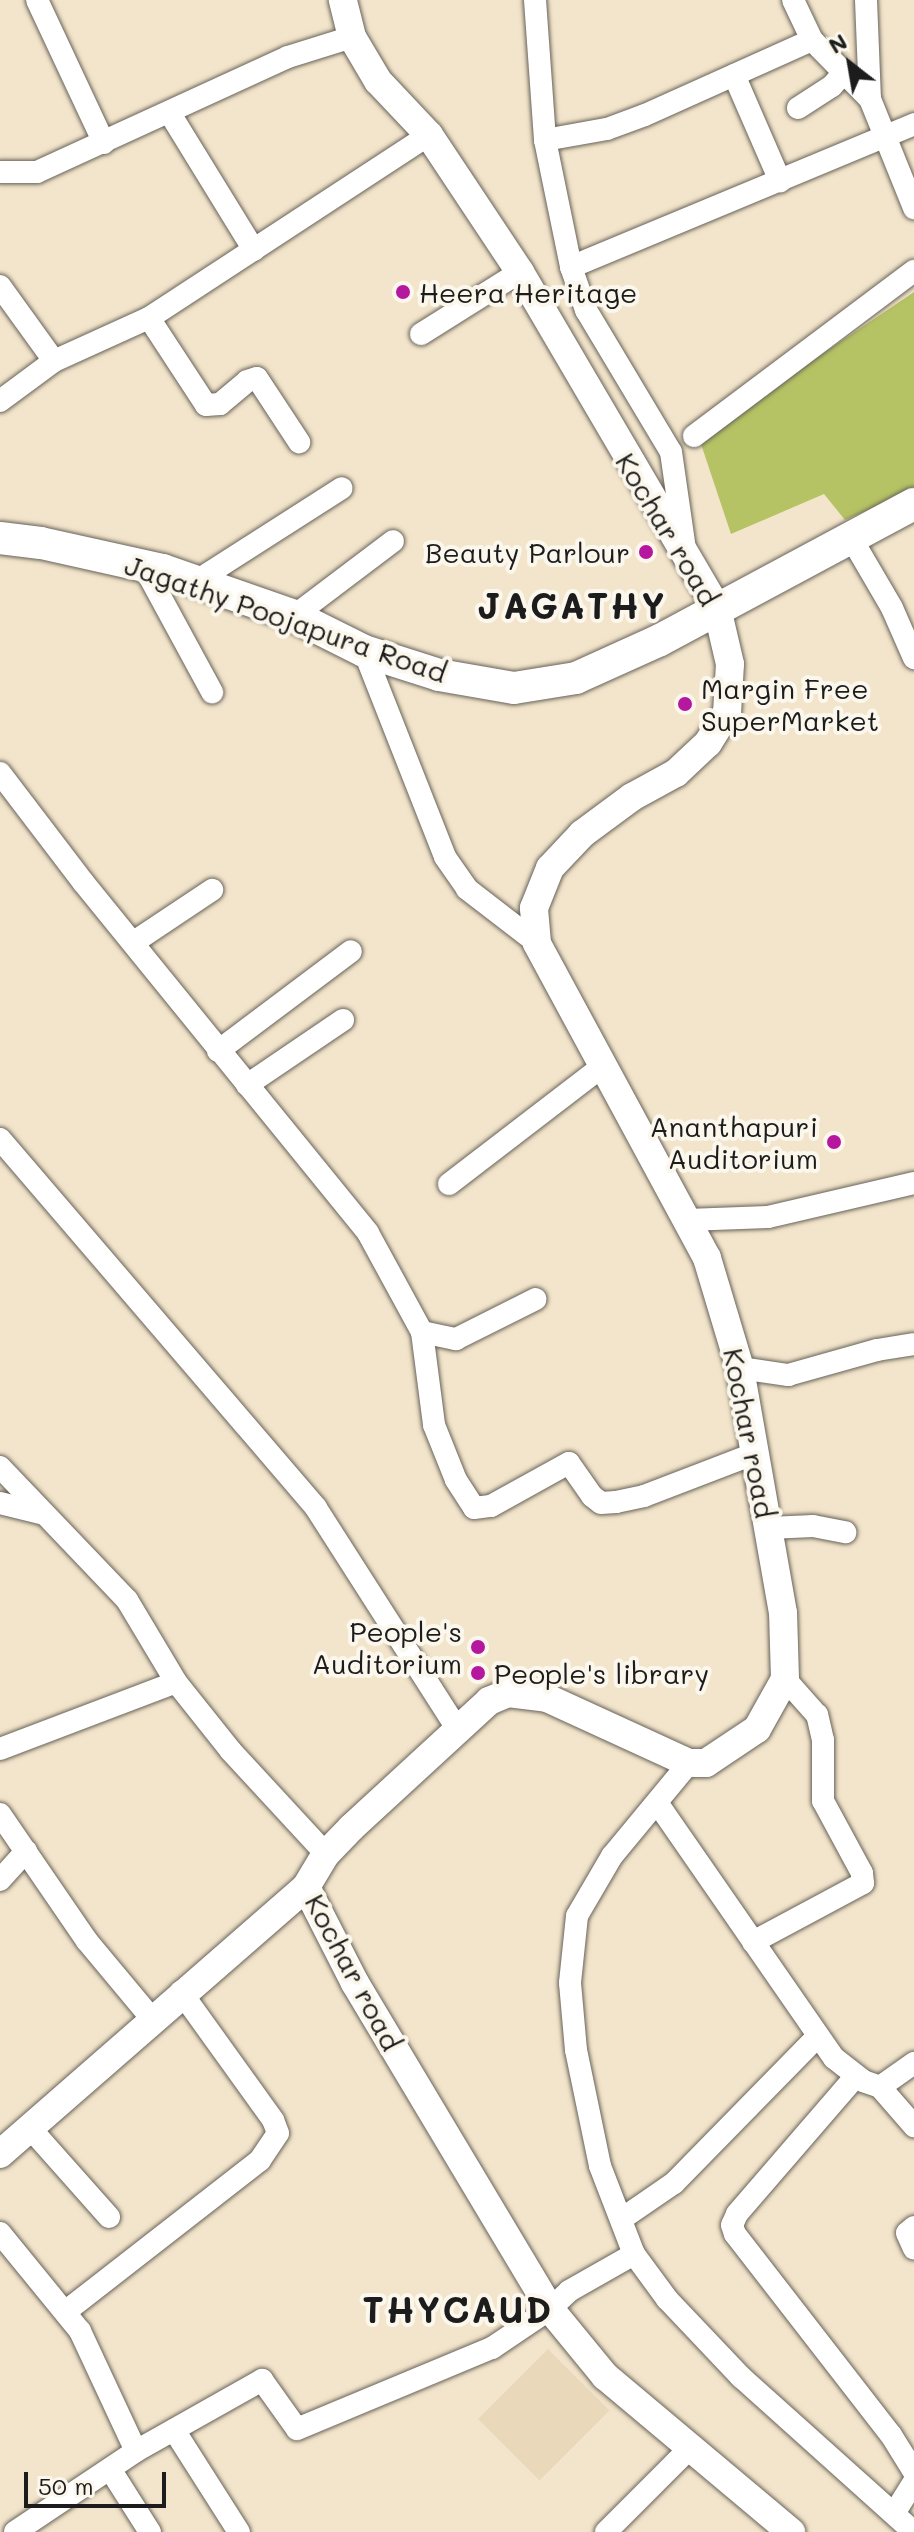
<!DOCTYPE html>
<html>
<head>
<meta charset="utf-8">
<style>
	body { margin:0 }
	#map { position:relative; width:914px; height:2532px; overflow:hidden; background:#f3e5cb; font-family:Mali,sans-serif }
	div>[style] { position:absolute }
	.built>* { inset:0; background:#e9d9ba; transform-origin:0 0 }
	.green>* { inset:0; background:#b6c364 }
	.roads { filter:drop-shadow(0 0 2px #676259) drop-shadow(0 0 2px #676259) }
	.minor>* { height:22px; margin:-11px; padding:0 11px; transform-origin:11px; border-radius:11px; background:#fff }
	.tertiary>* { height:28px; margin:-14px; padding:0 14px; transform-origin:14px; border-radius:14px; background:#fff }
	.secondary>* { height:32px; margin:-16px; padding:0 16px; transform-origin:16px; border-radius:16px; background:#fff }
	.dots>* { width:22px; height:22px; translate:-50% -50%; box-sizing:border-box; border:4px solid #fbf7ec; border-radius:50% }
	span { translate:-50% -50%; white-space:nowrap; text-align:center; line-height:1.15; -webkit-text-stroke:8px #fbf7ec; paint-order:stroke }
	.poi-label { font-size:28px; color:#1c1c1c }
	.left { translate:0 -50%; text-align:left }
	.right { translate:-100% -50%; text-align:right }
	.street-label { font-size:28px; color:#1c1c1c }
	.district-label { font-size:36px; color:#1c1c1c; font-weight:700; letter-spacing:2px }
	.north { position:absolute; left:810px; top:24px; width:80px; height:80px; -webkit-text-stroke:6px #fbf7ec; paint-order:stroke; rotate:329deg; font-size:22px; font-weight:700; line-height:32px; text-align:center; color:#1c1c1c }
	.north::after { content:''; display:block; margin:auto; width:28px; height:36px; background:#1c1c1c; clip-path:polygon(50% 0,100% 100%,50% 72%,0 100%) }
	.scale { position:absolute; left:24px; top:2472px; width:142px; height:36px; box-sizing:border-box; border:4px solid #1c1c1c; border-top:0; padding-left:10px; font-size:24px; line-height:28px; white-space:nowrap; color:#1c1c1c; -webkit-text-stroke:6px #fbf7ec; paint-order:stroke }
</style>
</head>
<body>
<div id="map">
	<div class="built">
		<i style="left:548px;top:2349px;width:87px;height:99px;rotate:45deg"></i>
	</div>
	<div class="green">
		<i style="clip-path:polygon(914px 292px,914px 489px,845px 520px,824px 494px,731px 534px,701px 444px,794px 373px)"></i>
	</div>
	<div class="roads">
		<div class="minor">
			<i style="left:37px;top:0;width:158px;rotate:64.9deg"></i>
			<i style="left:535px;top:0;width:140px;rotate:85.9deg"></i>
			<i style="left:545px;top:140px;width:130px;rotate:78.4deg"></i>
			<i style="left:571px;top:267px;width:46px;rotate:70.8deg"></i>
			<i style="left:586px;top:310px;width:165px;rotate:59.1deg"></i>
			<i style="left:671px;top:452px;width:98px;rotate:81.8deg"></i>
			<i style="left:793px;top:0;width:44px;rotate:64.6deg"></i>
			<i style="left:812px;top:40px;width:83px;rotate:45.5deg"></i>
			<i style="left:866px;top:0;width:99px;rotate:87.7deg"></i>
			<i style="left:870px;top:99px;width:118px;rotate:68deg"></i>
			<i style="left:734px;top:75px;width:116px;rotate:66.5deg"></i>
			<i style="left:798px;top:108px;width:40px;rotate:-32.9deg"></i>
			<i style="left:832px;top:86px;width:18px;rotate:-49deg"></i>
			<i style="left:169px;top:112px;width:162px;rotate:58.4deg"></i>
			<i style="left:545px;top:140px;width:63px;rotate:-10.1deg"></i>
			<i style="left:607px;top:129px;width:40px;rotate:-20.2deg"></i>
			<i style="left:645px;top:115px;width:183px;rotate:-24.2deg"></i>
			<i style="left:0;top:172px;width:37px"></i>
			<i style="left:37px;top:172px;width:276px;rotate:-24.6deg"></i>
			<i style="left:288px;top:57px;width:67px;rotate:-17.4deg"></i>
			<i style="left:571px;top:267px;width:372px;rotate:-22.6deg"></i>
			<i style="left:0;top:286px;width:92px;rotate:54.2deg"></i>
			<i style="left:149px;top:318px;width:104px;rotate:56.8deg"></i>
			<i style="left:206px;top:405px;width:14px;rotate:-4deg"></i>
			<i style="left:220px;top:404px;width:35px;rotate:-40deg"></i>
			<i style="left:247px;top:381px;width:10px;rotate:-17deg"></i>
			<i style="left:257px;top:378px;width:77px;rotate:56.7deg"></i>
			<i style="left:421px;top:334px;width:117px;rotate:-32.1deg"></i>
			<i style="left:0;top:401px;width:67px;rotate:-36.5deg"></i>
			<i style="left:54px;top:361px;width:104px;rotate:-24.4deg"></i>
			<i style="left:149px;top:318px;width:334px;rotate:-33.2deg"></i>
			<i style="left:694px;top:436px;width:275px;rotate:-36.9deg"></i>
			<i style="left:850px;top:536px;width:83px;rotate:59.7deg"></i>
			<i style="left:892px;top:608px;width:55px;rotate:66.3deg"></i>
			<i style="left:143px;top:565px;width:145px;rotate:61.5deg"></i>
			<i style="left:195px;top:582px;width:174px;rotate:-32.6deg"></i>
			<i style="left:294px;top:616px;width:124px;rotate:-37.1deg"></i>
			<i style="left:364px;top:651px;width:221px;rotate:68.5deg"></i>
			<i style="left:445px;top:857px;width:39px;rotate:55deg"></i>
			<i style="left:467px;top:889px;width:88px;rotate:37.6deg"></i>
			<i style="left:0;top:773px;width:137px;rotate:52.7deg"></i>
			<i style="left:83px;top:882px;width:452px;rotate:50.9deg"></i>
			<i style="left:368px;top:1233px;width:113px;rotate:61.4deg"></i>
			<i style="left:422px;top:1332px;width:94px;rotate:82.6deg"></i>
			<i style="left:434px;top:1425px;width:59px;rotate:68.2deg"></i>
			<i style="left:456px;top:1480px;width:33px;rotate:57deg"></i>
			<i style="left:474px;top:1508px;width:17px;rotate:-7deg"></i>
			<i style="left:491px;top:1506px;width:89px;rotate:-28.9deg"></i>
			<i style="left:569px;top:1463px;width:40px;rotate:55.1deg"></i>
			<i style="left:592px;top:1496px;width:11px;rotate:38deg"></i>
			<i style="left:601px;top:1503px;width:15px;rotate:-4deg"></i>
			<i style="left:616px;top:1502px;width:29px;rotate:-12deg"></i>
			<i style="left:644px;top:1496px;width:120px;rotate:-21deg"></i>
			<i style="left:134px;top:942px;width:94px;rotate:-33.7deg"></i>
			<i style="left:218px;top:1051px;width:166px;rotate:-36.9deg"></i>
			<i style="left:247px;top:1085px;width:116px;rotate:-34.1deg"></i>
			<i style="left:0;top:1139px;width:486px;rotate:49.4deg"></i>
			<i style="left:316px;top:1508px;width:264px;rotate:57.4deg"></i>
			<i style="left:449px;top:1184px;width:194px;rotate:-37.5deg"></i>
			<i style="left:687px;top:1220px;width:81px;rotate:-2.1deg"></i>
			<i style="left:768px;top:1217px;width:150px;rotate:-13.1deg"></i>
			<i style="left:422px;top:1332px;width:35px;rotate:12deg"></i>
			<i style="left:456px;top:1339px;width:89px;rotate:-26.6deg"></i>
			<i style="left:740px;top:1368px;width:49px;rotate:8.3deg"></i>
			<i style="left:788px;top:1375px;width:92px;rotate:-15.7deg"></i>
			<i style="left:877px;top:1350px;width:37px;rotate:-9deg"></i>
			<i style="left:0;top:1467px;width:184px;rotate:46.3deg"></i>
			<i style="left:127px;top:1600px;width:96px;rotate:59.1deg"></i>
			<i style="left:176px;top:1682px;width:88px;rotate:51.4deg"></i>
			<i style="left:231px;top:1751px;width:140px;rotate:47.3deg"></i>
			<i style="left:0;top:1503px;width:45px;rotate:14deg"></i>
			<i style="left:769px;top:1528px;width:44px;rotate:-2.6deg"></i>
			<i style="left:813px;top:1526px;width:33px;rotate:11deg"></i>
			<i style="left:0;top:1749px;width:188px;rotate:-20.8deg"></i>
			<i style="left:689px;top:1763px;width:121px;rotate:129.6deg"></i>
			<i style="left:612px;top:1856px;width:69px;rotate:120.3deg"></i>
			<i style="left:577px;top:1916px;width:67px;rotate:96deg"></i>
			<i style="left:570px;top:1983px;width:67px;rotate:84.9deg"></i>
			<i style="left:576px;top:2050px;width:118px;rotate:78.3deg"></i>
			<i style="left:600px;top:2166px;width:94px;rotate:68.9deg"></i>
			<i style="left:634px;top:2254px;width:56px;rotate:53.7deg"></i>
			<i style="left:667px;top:2299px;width:108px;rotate:46.5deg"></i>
			<i style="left:741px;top:2377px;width:232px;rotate:41.9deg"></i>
			<i style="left:658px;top:1804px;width:309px;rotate:55.3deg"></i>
			<i style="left:834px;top:2058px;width:37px;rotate:38deg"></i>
			<i style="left:863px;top:2081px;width:18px;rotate:19deg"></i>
			<i style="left:880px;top:2087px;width:42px;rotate:-35.2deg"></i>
			<i style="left:0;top:1814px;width:154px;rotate:55.6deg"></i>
			<i style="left:87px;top:1941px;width:102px;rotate:50.2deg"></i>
			<i style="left:0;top:1880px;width:39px;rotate:-48deg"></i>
			<i style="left:753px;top:1942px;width:125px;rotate:-28.2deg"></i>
			<i style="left:863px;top:1883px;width:10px;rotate:-96deg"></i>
			<i style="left:862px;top:1873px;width:82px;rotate:-118.4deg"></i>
			<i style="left:823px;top:1801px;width:61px;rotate:-90deg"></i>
			<i style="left:823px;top:1740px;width:26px;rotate:-103deg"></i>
			<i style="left:817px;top:1715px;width:48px;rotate:-131.6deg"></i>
			<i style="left:856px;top:2076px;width:182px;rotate:130.8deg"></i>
			<i style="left:737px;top:2214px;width:12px;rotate:114deg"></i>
			<i style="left:732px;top:2225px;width:9px;rotate:72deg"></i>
			<i style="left:735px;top:2234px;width:254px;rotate:52.2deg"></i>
			<i style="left:891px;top:2435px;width:44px;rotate:58.1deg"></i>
			<i style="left:880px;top:2087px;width:52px;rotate:48.9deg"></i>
			<i style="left:30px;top:2128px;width:119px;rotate:48.4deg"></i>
			<i style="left:623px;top:2218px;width:62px;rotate:-34.5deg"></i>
			<i style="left:674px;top:2183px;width:204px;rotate:-45.6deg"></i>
			<i style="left:914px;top:2227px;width:9px;rotate:139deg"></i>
			<i style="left:907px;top:2233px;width:17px;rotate:66deg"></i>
			<i style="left:0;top:2233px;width:127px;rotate:50.8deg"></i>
			<i style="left:80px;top:2331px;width:132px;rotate:65deg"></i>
			<i style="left:65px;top:2312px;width:247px;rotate:-37.9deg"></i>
			<i style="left:260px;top:2160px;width:32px;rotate:-56deg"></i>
			<i style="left:278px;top:2133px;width:14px;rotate:-111deg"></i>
			<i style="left:273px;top:2120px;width:158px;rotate:-125.7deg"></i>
			<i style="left:174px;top:2430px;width:121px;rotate:57.5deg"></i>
			<i style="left:110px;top:2469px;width:75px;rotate:57.6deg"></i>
			<i style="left:895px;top:2512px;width:36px;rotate:-58deg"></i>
			<i style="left:15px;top:2532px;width:146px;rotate:-33.8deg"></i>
			<i style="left:136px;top:2451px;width:145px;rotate:-29.4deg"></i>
			<i style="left:262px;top:2380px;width:60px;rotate:54.5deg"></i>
			<i style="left:297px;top:2429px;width:211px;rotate:-22.6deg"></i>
			<i style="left:492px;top:2348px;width:70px;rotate:-33.9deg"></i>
			<i style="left:550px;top:2309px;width:26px;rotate:-43deg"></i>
			<i style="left:569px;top:2291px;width:75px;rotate:-29.6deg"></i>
			<i style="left:606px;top:2532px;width:119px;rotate:-45deg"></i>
		</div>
		<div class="tertiary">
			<i style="left:306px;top:1887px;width:108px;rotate:63deg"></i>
			<i style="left:355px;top:1983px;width:380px;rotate:59.1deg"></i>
			<i style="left:550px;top:2309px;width:87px;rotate:50.6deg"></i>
			<i style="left:605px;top:2376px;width:243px;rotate:40deg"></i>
			<i style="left:0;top:2154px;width:406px;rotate:-41.1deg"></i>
			<i style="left:306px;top:1887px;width:39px;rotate:-59deg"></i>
			<i style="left:326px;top:1854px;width:36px;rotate:-46deg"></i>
			<i style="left:351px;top:1828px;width:188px;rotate:-42.6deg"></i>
			<i style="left:489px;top:1701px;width:21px;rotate:-23deg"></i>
			<i style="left:508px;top:1693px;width:39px;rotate:7deg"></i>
			<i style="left:547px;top:1698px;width:156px;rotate:24.6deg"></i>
			<i style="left:689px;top:1763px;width:17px"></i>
			<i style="left:706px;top:1763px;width:61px;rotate:-33.7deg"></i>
			<i style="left:757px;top:1729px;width:57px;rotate:-60.8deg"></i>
			<i style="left:785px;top:1679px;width:66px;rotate:-91.7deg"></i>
			<i style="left:783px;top:1613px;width:249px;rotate:-100deg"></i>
			<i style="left:740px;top:1368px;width:115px;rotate:-106.7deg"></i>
			<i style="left:707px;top:1258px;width:358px;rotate:-118.4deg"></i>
			<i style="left:537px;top:943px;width:35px;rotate:-95deg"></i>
			<i style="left:534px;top:908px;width:43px;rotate:-68.2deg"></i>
			<i style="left:550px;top:868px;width:47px;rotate:-46.7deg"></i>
			<i style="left:582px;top:834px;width:62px;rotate:-36.5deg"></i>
			<i style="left:632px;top:797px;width:50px;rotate:-28.6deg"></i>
			<i style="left:676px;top:773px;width:44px;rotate:-43.2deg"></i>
			<i style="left:708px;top:743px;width:36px;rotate:-58deg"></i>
			<i style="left:727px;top:713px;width:49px;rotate:-86.5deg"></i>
			<i style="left:730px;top:664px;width:57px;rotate:-103.1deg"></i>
			<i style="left:717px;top:608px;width:389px;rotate:-120.4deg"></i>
			<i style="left:520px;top:272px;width:164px;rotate:-123.6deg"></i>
			<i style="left:429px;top:135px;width:74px;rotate:-133.4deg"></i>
			<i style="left:378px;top:81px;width:51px;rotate:-120.6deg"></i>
			<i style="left:352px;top:37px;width:38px;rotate:-104deg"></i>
		</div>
		<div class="secondary">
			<i style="left:0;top:538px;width:41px;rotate:7deg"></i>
			<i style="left:41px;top:543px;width:125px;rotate:12.5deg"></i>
			<i style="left:163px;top:570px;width:139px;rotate:19.3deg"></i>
			<i style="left:294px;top:616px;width:78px;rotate:26.6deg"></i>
			<i style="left:364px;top:651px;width:79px;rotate:17.7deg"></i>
			<i style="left:439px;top:675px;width:76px;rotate:9.8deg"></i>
			<i style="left:514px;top:688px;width:63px;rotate:-9.2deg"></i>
			<i style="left:576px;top:678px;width:92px;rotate:-24.3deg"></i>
			<i style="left:660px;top:640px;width:288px;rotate:-28.2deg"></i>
		</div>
	</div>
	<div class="dots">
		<i style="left:403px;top:292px;background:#b5179e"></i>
		<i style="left:646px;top:552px;background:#b5179e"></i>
		<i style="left:685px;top:704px;background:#b5179e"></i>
		<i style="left:834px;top:1142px;background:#b5179e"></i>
		<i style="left:478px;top:1647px;background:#b5179e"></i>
		<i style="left:478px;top:1673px;background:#b5179e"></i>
	</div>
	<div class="poi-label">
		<span class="left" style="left:419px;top:292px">Heera Heritage</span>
		<span class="right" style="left:630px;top:552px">Beauty Parlour</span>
		<span class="left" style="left:701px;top:704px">Margin Free<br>SuperMarket</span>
		<span class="right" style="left:818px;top:1142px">Ananthapuri<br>Auditorium</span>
		<span class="right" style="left:462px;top:1647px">People's<br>Auditorium</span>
		<span class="left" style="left:494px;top:1673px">People's library</span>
	</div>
	<div class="street-label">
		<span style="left:668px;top:529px;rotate:59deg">Kochar road</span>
		<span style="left:286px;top:618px;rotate:19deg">Jagathy Poojapura Road</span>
		<span style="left:750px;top:1433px;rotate:79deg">Kochar road</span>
		<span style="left:354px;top:1972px;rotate:62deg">Kochar road</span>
	</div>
	<div class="district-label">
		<span style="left:572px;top:605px">JAGATHY</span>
		<span style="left:458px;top:2309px">THYCAUD</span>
	</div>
	<div class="north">N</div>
	<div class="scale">50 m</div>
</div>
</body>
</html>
